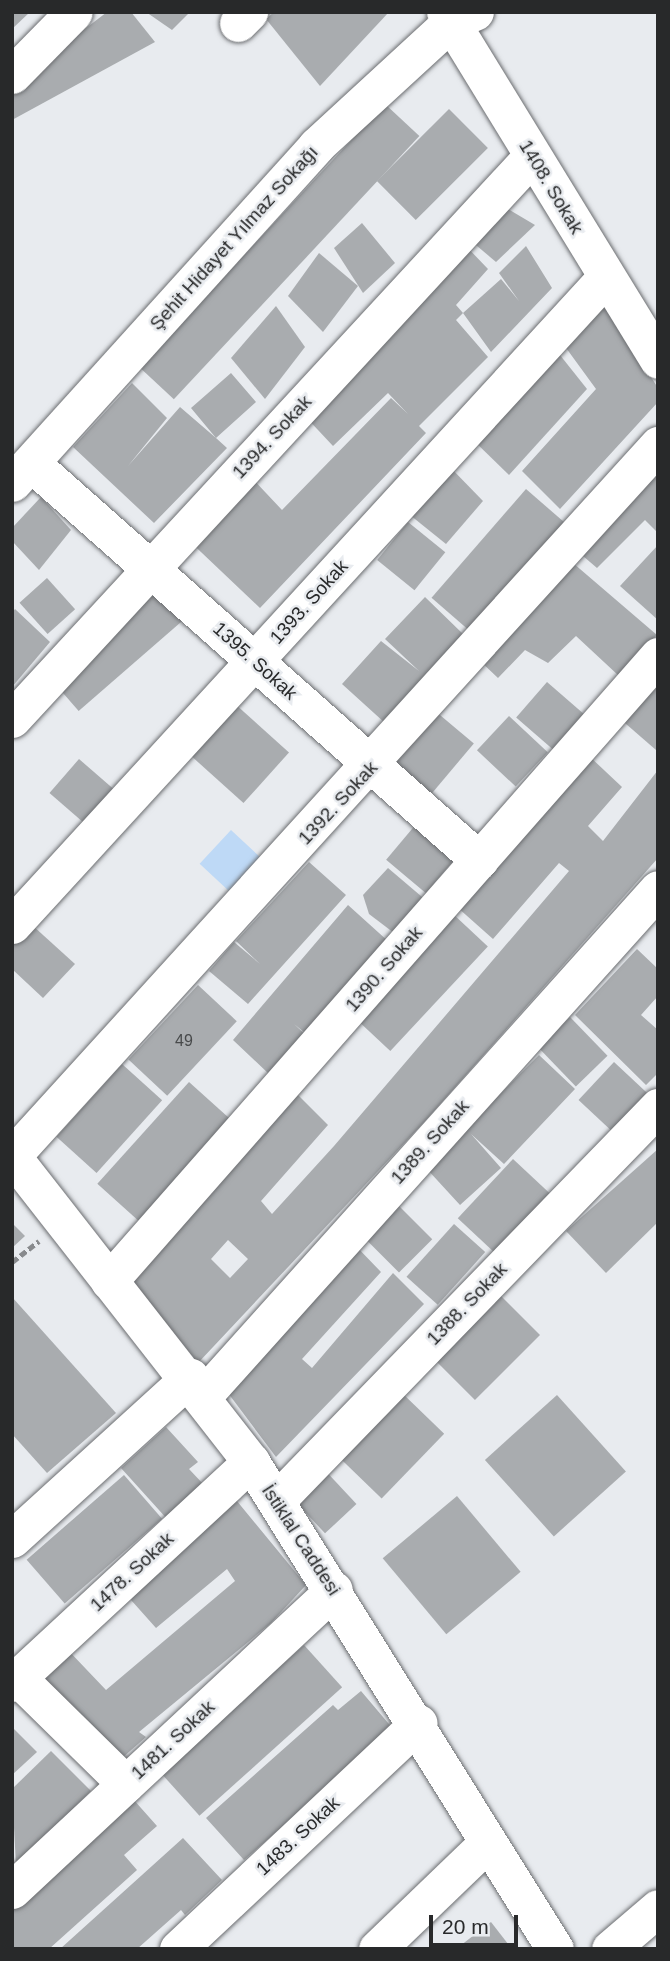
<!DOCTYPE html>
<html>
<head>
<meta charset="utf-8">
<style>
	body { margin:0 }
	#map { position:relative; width:670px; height:1961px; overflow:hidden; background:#e8ebef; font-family:Arial,sans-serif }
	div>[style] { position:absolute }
	.green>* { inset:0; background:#bed9f6; transform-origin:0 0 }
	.building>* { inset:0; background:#a9acaf; transform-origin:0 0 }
	.path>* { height:4.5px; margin-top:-2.25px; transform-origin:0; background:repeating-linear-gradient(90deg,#888a8d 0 7px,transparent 0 10.5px) }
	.roads { filter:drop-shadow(0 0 2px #6b6d70) drop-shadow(0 0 2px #6b6d70) }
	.minor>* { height:37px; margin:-18.5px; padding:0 18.5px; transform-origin:18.5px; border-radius:18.5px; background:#fff }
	span { translate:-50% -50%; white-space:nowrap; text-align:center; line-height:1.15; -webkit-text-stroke:5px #e8ebef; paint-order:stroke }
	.number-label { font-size:16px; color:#484a4b }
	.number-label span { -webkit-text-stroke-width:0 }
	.street-label { font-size:19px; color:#28292a }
	.frame { position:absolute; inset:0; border:14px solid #28292a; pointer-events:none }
	.scale { position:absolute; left:429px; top:1915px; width:89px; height:32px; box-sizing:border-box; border:4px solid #28292a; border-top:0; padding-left:9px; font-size:21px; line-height:24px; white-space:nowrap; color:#28292a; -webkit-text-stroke:5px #e8ebef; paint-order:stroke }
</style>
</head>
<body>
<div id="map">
	<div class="green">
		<i style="left:231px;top:830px;width:40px;height:46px;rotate:43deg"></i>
	</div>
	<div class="building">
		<i style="clip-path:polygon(12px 12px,30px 12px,12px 29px)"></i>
		<i style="clip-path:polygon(107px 12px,131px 12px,155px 42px,12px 120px,12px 85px)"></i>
		<i style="clip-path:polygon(146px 12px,190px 12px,172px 30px)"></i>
		<i style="clip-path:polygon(274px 12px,389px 12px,320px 86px,266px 19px)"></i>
		<i style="left:385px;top:104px;width:47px;height:360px;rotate:43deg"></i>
		<i style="left:449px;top:109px;width:55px;height:102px;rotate:45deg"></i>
		<i style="clip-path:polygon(503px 206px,535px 225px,496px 262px,470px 240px)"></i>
		<i style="clip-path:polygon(362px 223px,395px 263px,363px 293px,334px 248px)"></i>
		<i style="clip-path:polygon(464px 244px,488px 269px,456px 305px,463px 313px,456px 320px,488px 357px,419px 426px,426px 433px,260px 608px,182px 534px,248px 474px,282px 510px,391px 398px,408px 414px,388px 393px,333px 446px,303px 414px)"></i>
		<i style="clip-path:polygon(526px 246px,552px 288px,491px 352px,463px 313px,501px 279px,519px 301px,499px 273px)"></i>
		<i style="clip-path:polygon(319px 253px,358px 286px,323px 332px,288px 296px)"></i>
		<i style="clip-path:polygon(602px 300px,658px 388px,658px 402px,560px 509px,522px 471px,596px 389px,561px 341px)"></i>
		<i style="clip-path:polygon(276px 306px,305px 347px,265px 399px,231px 358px)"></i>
		<i style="clip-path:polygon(556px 350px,587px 389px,509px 475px,470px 437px)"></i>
		<i style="clip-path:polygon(231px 373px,256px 402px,216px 438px,227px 448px,154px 523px,73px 447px,132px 383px,167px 418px,128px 466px,180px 407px,216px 438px,191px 408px)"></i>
		<i style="clip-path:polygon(658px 462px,658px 533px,645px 520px,597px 568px,576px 550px)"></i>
		<i style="clip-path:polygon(448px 465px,483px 501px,446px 544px,405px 511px)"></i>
		<i style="left:526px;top:489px;width:53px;height:144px;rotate:41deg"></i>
		<i style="clip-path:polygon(41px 497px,71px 530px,39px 570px,12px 541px,12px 528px)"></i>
		<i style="left:408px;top:522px;width:48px;height:49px;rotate:39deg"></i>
		<i style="clip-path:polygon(658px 545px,658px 620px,620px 586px)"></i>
		<i style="clip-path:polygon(573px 563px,657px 635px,619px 676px,576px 636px,548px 663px,525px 650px,498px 678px,479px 660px)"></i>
		<i style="left:157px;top:574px;width:52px;height:149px;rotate:49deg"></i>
		<i style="left:47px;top:578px;width:42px;height:37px;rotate:48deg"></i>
		<i style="clip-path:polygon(425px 597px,463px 634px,385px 723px,342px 684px,381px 641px,419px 671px,385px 639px)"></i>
		<i style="clip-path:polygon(15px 609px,50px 642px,12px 687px,12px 613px)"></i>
		<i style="clip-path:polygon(658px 672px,658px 748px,656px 750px,618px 717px)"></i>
		<i style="left:547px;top:682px;width:50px;height:47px;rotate:41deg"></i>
		<i style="left:234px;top:703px;width:74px;height:68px;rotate:42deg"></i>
		<i style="left:434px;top:710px;width:52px;height:72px;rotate:40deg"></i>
		<i style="left:509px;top:716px;width:53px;height:47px;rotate:43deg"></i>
		<i style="clip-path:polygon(evenodd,588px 755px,622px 787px,588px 826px,603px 841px,658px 770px,658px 858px,426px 1120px,198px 1363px,132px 1282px,294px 1091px,328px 1125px,261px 1201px,272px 1214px,334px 1146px,569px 871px,559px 863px,493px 939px,457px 907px,588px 755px,228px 1240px,248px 1259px,230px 1278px,211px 1259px,228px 1240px)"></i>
		<i style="left:79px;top:759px;width:50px;height:45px;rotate:41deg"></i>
		<i style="left:417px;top:823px;width:52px;height:48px;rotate:40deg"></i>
		<i style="clip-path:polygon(309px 862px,346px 895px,248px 1004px,209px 971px,234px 942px,260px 964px,236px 941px)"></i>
		<i style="clip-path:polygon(388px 868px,428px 902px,398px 936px,369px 914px,363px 895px)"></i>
		<i style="clip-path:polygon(348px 905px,389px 942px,305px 1033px,294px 1024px,307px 1036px,270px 1075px,233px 1040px)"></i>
		<i style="left:452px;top:913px;width:49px;height:143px;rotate:43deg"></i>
		<i style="clip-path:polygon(32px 925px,75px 964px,43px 998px,12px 969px,12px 946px)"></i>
		<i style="clip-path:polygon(637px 949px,658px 969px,658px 996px,641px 1015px,658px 1030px,658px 1073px,646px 1085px,575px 1015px)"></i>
		<i style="left:198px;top:985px;width:53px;height:102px;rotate:43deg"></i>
		<i style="left:570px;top:1017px;width:54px;height:44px;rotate:46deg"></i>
		<i style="clip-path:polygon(539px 1055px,575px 1089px,504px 1164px,471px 1134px,501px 1168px,460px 1205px,426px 1168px)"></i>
		<i style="left:614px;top:1062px;width:45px;height:52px;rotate:43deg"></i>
		<i style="left:122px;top:1064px;width:54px;height:98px;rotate:42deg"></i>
		<i style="left:189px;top:1082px;width:58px;height:137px;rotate:42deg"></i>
		<i style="clip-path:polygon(658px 1149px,658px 1222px,606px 1273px,566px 1231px)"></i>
		<i style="left:513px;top:1159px;width:56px;height:81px;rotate:43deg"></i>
		<i style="left:399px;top:1206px;width:47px;height:47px;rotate:45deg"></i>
		<i style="clip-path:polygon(12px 1223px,25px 1236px,12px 1248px)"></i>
		<i style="left:454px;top:1224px;width:42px;height:71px;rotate:42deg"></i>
		<i style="clip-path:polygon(353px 1243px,381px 1272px,302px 1359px,312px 1368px,393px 1273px,424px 1304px,276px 1457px,225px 1389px)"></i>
		<i style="left:499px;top:1294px;width:58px;height:92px;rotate:45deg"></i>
		<i style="clip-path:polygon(12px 1297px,116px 1413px,47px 1473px,12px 1434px)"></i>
		<i style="left:401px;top:1392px;width:60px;height:90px;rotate:44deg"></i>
		<i style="left:557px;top:1395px;width:103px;height:97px;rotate:48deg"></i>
		<i style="clip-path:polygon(166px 1427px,198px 1462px,189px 1469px,205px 1486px,168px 1520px,121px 1468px)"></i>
		<i style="left:321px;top:1466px;width:52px;height:43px;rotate:47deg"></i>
		<i style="left:124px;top:1475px;width:58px;height:129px;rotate:49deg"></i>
		<i style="clip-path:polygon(232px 1495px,306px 1585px,271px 1623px,139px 1732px,146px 1737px,113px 1766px,34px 1677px,66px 1648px,106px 1690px,235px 1581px,227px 1569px,156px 1628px,123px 1591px)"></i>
		<i style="left:457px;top:1496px;width:99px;height:97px;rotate:50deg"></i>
		<i style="left:304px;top:1645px;width:57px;height:192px;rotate:48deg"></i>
		<i style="clip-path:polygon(361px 1691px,394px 1730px,244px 1860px,206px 1818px,333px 1705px,338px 1710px)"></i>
		<i style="clip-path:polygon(12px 1727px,37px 1752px,12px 1775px)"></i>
		<i style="clip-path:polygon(51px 1751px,91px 1791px,16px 1866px,12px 1789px)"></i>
		<i style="clip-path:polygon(133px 1799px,157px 1826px,124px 1855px,137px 1870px,49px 1949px,12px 1949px,12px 1907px)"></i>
		<i style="clip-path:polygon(183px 1838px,222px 1880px,185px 1915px,181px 1910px,137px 1949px,60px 1949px)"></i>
		<i style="clip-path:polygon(491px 1922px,512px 1949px,456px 1949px)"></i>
	</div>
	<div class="path">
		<i style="left:12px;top:1262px;width:34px;rotate:-38deg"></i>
	</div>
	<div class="roads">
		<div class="minor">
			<i style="left:445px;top:12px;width:408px;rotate:58.5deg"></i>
			<i style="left:238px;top:23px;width:16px;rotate:-45deg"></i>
			<i style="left:12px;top:75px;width:88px;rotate:-45.5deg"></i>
			<i style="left:31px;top:463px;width:599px;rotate:41.55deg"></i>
			<i style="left:12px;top:483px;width:454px;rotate:-47.9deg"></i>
			<i style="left:316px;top:146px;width:183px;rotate:-42.6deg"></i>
			<i style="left:451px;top:22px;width:26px;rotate:-23deg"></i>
			<i style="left:12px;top:719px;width:766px;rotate:-47.27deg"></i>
			<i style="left:12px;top:925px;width:878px;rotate:-47.49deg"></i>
			<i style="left:12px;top:1156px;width:388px;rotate:52deg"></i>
			<i style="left:251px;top:1462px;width:574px;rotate:58.03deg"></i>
			<i style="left:12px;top:1156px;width:961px;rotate:-47.74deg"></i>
			<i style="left:109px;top:1281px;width:832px;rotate:-48.7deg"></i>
			<i style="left:203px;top:1396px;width:681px;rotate:-48.09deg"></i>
			<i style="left:276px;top:1501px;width:549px;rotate:-45.89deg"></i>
			<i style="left:12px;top:1539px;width:241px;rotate:-42.3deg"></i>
			<i style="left:18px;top:1678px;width:151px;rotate:44.5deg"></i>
			<i style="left:12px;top:1683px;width:326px;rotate:-42.8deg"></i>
			<i style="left:12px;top:1890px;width:440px;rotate:-43deg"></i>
			<i style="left:178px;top:1949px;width:330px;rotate:-43.2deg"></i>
			<i style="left:377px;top:1949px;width:153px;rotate:-43.9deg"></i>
			<i style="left:610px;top:1949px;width:63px;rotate:-40.5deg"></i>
		</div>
	</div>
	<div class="number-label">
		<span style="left:184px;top:1041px">49</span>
	</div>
	<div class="street-label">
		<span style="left:551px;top:187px;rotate:59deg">1408. Sokak</span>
		<span style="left:234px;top:238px;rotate:-48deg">Şehit Hidayet Yılmaz Sokağı</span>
		<span style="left:272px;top:437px;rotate:-47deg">1394. Sokak</span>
		<span style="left:309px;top:602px;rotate:-48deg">1393. Sokak</span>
		<span style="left:255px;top:661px;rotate:42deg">1395. Sokak</span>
		<span style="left:338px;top:803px;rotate:-47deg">1392. Sokak</span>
		<span style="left:384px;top:969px;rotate:-49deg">1390. Sokak</span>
		<span style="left:430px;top:1142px;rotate:-48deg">1389. Sokak</span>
		<span style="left:467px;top:1304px;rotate:-46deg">1388. Sokak</span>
		<span style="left:301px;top:1540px;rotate:57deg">İstiklal Caddesi</span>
		<span style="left:132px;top:1572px;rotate:-43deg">1478. Sokak</span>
		<span style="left:173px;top:1740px;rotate:-43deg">1481. Sokak</span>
		<span style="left:298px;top:1836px;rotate:-43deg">1483. Sokak</span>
	</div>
	<div class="frame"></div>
	<div class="scale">20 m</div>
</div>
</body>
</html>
